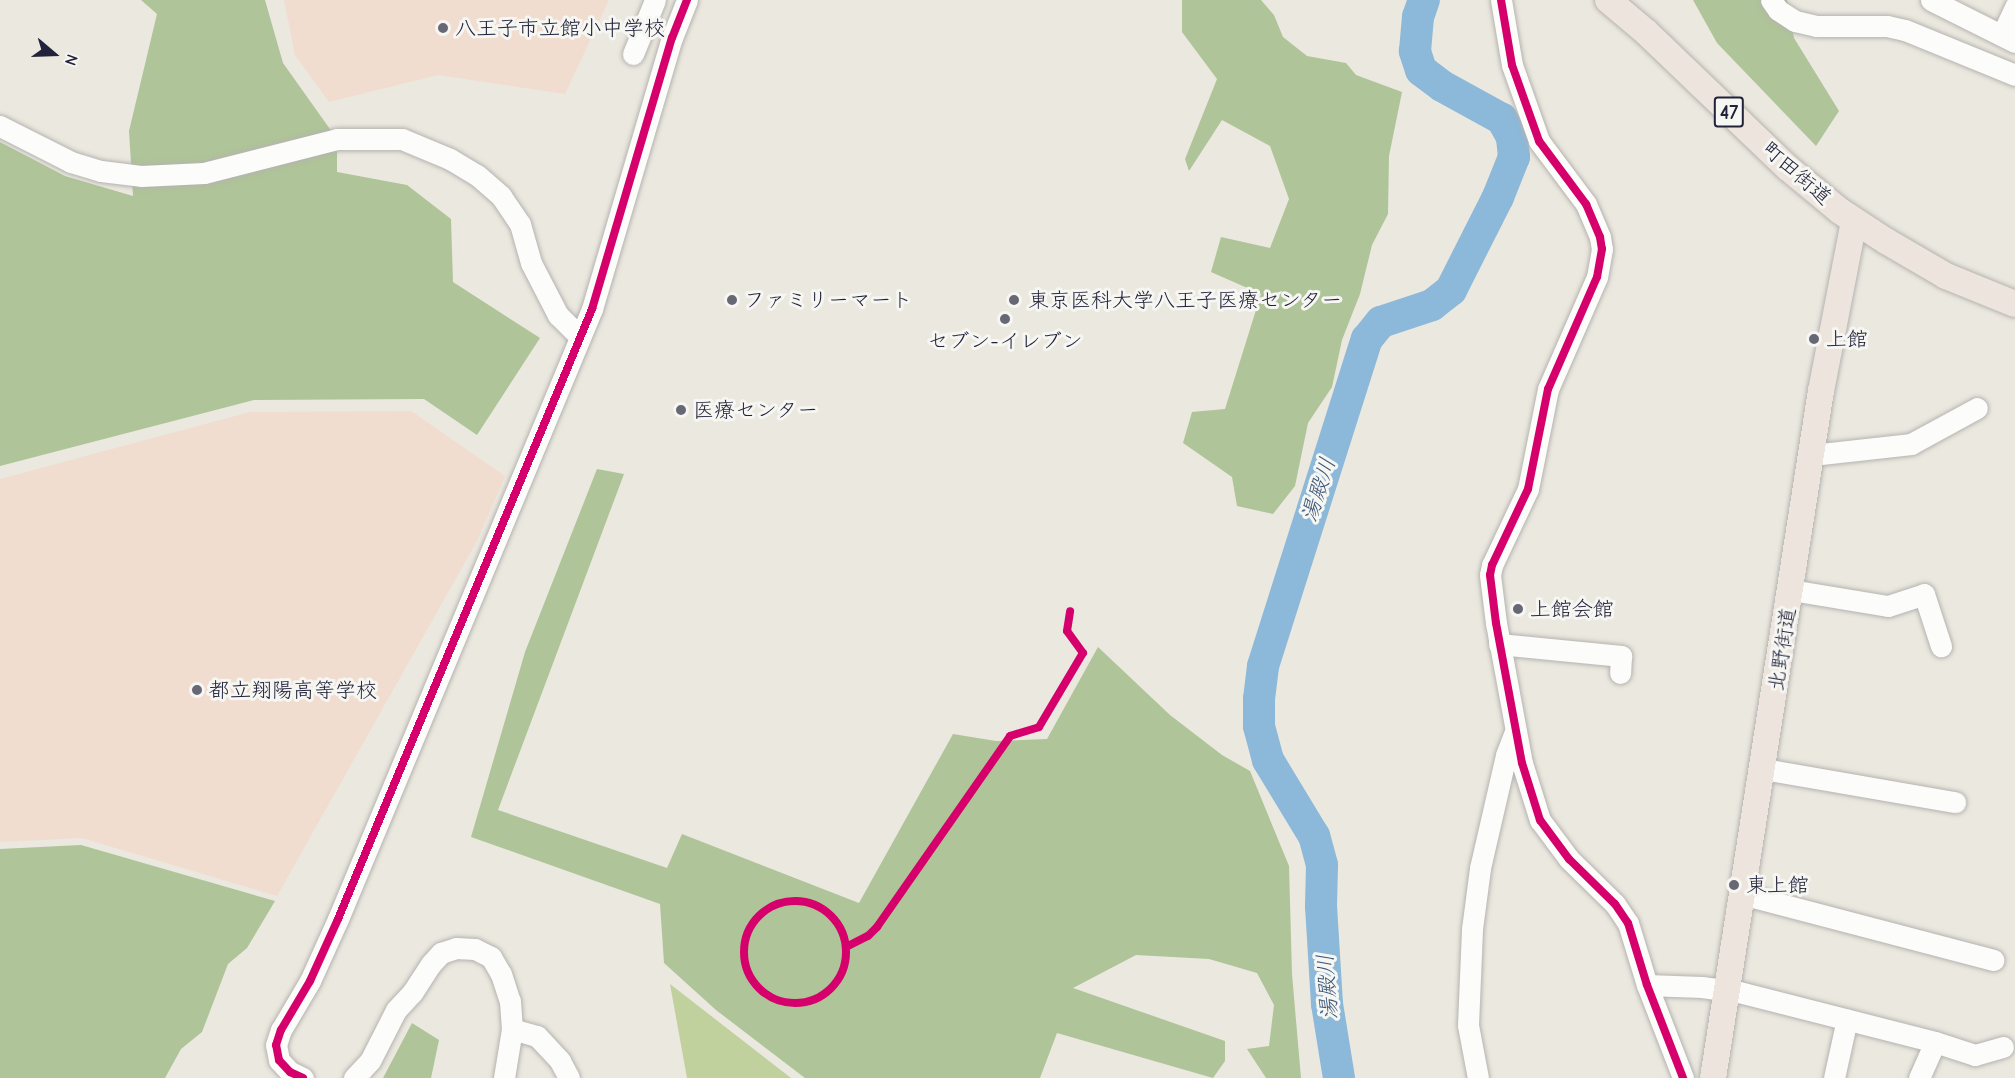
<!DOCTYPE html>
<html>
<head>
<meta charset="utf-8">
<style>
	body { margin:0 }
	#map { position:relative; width:2015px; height:1078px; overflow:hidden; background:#ebe8df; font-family:"Comic Neue","Klee One",sans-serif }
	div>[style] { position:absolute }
	.built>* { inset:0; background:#f1dcd0 }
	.green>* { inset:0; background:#c0d19e }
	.forest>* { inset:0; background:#afc498 }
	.river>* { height:32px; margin:-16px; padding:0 16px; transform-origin:16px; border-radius:16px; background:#8cb8d9 }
	.roads { filter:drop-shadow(0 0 2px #b5b3b0) drop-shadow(0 0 2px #b5b3b0) }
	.minor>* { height:21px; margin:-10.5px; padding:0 10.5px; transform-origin:10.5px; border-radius:10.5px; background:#fcfcfa }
	.major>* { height:26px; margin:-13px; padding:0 13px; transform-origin:13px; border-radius:13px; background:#ede5dd }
	.cycleway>* { height:8px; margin:-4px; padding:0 4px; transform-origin:4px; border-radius:4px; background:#d6006c }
	.cycleway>.ring { margin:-4px; padding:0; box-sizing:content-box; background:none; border:8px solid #d6006c; border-radius:50% }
	.dots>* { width:16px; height:16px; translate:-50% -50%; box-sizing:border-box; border:3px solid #f6f6f2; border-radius:50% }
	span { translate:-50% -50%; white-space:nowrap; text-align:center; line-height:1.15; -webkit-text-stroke:6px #f6f6f2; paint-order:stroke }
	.shield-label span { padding:2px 4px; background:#f6f6f2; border:2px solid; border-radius:4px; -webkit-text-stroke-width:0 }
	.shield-label { font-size:20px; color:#22223b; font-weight:700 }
	.poi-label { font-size:21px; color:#22223b }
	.left { translate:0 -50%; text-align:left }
	.street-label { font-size:21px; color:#22223b }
	.water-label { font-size:22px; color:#3c5679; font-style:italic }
	.north { position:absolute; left:24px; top:24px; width:60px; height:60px; -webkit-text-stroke:4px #f6f6f2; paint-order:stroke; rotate:109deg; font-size:16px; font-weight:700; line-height:24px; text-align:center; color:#22223b }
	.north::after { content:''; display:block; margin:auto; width:21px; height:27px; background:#22223b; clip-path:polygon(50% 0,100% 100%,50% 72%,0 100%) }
</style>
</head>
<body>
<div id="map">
	<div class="built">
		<i style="clip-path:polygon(284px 0,609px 0,565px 94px,438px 75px,329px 102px,295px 55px)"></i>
		<i style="clip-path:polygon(411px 411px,505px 476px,477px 541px,277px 896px,82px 838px,0 842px,0 479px,250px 412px)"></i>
	</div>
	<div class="green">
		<i style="clip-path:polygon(670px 984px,791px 1078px,687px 1078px)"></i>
	</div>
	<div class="forest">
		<i style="clip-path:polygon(141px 0,265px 0,283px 63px,337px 139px,337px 172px,407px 185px,451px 219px,453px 282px,540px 338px,477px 435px,424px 399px,254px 400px,0 466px,0 142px,65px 176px,133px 196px,129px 131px,157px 14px)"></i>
		<i style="clip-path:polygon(1182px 0,1261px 0,1274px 15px,1283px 37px,1307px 56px,1346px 63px,1356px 75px,1402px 92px,1389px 156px,1388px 214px,1372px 245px,1360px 294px,1342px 340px,1332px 387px,1308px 423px,1295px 486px,1273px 514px,1237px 506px,1232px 477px,1183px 443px,1192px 412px,1225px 409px,1261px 294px,1211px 272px,1221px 237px,1270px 248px,1289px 199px,1270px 146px,1222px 120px,1189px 171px,1185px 159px,1217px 79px,1182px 32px)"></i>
		<i style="clip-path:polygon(1693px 0,1787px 0,1794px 38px,1839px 111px,1816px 146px,1717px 43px)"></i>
		<i style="clip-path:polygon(597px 469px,624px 474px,498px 810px,667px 868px,682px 834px,859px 903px,953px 734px,996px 741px,1047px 739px,1098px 647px,1170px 715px,1222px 755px,1250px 771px,1289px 866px,1292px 974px,1301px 1078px,1266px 1078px,1247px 1049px,1269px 1046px,1274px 1005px,1257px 973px,1209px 959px,1136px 955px,1073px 988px,1225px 1041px,1225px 1061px,1213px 1078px,1057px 1033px,1040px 1078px,805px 1078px,716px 1010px,664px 963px,660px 904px,471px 837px,525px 652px)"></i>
		<i style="clip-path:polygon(81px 845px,275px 901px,247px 948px,228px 964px,202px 1032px,181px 1049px,165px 1078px,0 1078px,0 849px)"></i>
		<i style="clip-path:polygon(412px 1023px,439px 1040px,431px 1078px,383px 1078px)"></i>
	</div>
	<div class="river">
		<i style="left:1339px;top:1078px;width:75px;rotate:-99.2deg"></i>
		<i style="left:1327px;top:1004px;width:98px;rotate:-93.5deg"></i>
		<i style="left:1321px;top:906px;width:41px;rotate:-88.6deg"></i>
		<i style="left:1322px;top:865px;width:30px;rotate:-105deg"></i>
		<i style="left:1314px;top:836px;width:89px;rotate:-121.2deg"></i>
		<i style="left:1268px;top:760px;width:35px;rotate:-105deg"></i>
		<i style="left:1259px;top:726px;width:27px;rotate:-90deg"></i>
		<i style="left:1259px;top:699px;width:33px;rotate:-83deg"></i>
		<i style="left:1263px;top:666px;width:343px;rotate:-72.4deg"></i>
		<i style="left:1367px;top:339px;width:22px;rotate:-51deg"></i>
		<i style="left:1381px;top:322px;width:54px;rotate:-18.4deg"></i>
		<i style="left:1432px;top:305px;width:24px;rotate:-38deg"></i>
		<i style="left:1451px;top:290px;width:104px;rotate:-63.2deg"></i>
		<i style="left:1498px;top:197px;width:43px;rotate:-68.2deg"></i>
		<i style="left:1514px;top:157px;width:20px;rotate:-96deg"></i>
		<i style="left:1512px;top:137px;width:21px;rotate:-119deg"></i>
		<i style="left:1502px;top:119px;width:68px;rotate:-151.2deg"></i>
		<i style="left:1442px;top:86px;width:26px;rotate:-143deg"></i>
		<i style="left:1421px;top:70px;width:20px;rotate:-108deg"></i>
		<i style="left:1415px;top:51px;width:34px;rotate:-85deg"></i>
		<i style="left:1418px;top:17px;width:18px;rotate:-71deg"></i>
	</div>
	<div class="roads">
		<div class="minor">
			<i style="left:1501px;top:0;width:66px;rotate:80.4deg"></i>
			<i style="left:1512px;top:65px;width:81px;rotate:70.4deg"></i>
			<i style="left:1539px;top:141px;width:79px;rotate:53.3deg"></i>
			<i style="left:1586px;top:204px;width:36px;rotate:67deg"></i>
			<i style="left:1600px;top:237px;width:12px;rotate:81deg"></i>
			<i style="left:1602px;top:249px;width:28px;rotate:100deg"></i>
			<i style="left:1597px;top:277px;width:122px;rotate:113.6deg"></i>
			<i style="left:1548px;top:389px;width:102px;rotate:101.3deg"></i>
			<i style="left:1528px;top:489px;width:84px;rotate:115.3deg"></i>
			<i style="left:1492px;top:565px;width:10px;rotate:101deg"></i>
			<i style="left:1490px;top:575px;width:48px;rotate:82.9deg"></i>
			<i style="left:1496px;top:623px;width:142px;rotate:79.5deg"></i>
			<i style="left:1522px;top:763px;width:60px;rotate:72.5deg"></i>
			<i style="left:1540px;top:820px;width:49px;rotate:53.4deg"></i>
			<i style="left:1569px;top:859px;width:64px;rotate:44.4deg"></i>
			<i style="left:1615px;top:904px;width:23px;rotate:56deg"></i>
			<i style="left:1628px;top:923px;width:65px;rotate:73deg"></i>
			<i style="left:1647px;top:985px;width:100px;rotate:68.8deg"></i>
			<i style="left:1771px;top:0;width:12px;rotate:55deg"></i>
			<i style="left:1778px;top:10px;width:20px;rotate:33deg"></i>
			<i style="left:1795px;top:21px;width:22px;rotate:13deg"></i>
			<i style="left:1816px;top:26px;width:71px"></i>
			<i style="left:1887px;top:26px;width:18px;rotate:13deg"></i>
			<i style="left:1905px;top:30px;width:119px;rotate:22.2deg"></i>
			<i style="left:1931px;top:0;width:94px;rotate:26.6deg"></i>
			<i style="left:2002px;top:35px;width:31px;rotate:-65deg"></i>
			<i style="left:633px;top:54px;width:58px;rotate:-67.8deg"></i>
			<i style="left:0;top:126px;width:80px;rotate:26.9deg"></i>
			<i style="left:71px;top:162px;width:31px;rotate:17deg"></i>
			<i style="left:101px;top:171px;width:40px;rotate:7.1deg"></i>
			<i style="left:141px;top:176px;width:63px;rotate:-2.7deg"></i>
			<i style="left:204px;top:173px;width:137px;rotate:-14.3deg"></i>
			<i style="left:337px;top:139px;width:65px"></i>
			<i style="left:402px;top:139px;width:52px;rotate:22.6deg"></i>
			<i style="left:450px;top:159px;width:31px;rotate:31deg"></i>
			<i style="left:477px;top:175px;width:32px;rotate:41deg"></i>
			<i style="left:501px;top:196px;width:34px;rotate:56deg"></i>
			<i style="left:520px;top:224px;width:41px;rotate:74.2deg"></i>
			<i style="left:531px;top:263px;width:59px;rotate:62.6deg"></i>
			<i style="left:558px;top:315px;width:31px;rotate:45deg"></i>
			<i style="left:1812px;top:455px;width:100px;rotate:-6.3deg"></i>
			<i style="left:1911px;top:444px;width:75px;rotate:-28.6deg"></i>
			<i style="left:1791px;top:590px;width:98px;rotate:9.4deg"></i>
			<i style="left:1888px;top:606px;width:38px;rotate:-18deg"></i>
			<i style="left:1924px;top:594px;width:55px;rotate:71.9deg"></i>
			<i style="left:1499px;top:644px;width:123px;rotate:5.6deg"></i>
			<i style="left:1621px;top:656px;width:17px;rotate:93deg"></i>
			<i style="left:1763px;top:769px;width:195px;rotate:9.8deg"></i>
			<i style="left:1742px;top:894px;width:260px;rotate:14.7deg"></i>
			<i style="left:1647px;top:985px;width:55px;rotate:2.1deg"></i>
			<i style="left:1702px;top:987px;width:37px;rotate:8deg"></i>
			<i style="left:1739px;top:992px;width:202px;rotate:14.3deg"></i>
			<i style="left:1935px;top:1042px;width:42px;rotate:18deg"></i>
			<i style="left:1975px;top:1055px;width:29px;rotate:-16deg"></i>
			<i style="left:512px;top:1029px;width:26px;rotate:16deg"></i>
			<i style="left:537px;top:1036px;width:34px;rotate:47deg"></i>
			<i style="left:560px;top:1061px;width:19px;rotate:62deg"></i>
			<i style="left:303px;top:1078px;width:14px;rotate:-155deg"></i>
			<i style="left:290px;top:1072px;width:16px;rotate:-133deg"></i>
			<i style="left:279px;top:1060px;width:15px;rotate:-101deg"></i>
			<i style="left:276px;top:1045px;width:16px;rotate:-72deg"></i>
			<i style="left:281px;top:1030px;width:57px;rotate:-59.4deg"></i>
			<i style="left:310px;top:981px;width:68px;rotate:-65.7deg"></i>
			<i style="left:338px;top:919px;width:661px;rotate:-67.39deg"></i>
			<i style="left:592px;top:309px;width:283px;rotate:-73.6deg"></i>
			<i style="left:672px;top:38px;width:41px;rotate:-68.5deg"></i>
			<i style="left:354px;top:1078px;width:23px;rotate:-47deg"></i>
			<i style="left:370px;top:1061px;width:57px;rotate:-63deg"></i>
			<i style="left:396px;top:1010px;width:23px;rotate:-47deg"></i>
			<i style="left:412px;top:993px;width:35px;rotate:-57deg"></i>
			<i style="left:431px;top:964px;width:15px;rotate:-48deg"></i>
			<i style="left:441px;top:953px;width:16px;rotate:-18deg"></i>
			<i style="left:456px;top:948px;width:19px;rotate:3deg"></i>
			<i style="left:475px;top:949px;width:18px;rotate:27deg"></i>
			<i style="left:491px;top:957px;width:20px;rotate:60deg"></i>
			<i style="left:501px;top:974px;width:28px;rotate:72deg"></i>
			<i style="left:510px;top:1001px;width:28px;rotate:86deg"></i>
			<i style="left:512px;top:1029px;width:50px;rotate:99.3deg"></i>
			<i style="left:1478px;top:1078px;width:54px;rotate:-100.7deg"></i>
			<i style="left:1468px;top:1025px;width:96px;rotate:-87.6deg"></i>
			<i style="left:1472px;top:929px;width:62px;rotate:-82.5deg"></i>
			<i style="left:1480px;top:868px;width:116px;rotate:-77deg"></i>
			<i style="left:1506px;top:755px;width:25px;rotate:-69deg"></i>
			<i style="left:1834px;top:1078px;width:60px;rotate:-77.6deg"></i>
			<i style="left:1919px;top:1078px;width:39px;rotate:-66deg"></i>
		</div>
		<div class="major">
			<i style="left:1608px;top:0;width:50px;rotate:40.1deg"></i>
			<i style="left:1646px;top:32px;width:197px;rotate:43.8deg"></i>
			<i style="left:1788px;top:168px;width:67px;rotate:39.6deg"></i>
			<i style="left:1840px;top:211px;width:55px;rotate:33.1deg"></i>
			<i style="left:1886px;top:241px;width:69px;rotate:30.3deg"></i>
			<i style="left:1946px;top:276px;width:74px;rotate:22.1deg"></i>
			<i style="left:1713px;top:1078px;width:695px;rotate:-81.07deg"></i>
			<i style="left:1821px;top:391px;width:173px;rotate:-79deg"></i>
		</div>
	</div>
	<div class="cycleway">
		<i style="left:1501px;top:0;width:66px;rotate:80.4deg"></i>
		<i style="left:1512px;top:65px;width:81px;rotate:70.4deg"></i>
		<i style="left:1539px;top:141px;width:79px;rotate:53.3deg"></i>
		<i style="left:1586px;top:204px;width:36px;rotate:67deg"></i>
		<i style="left:1600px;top:237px;width:12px;rotate:81deg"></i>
		<i style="left:1602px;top:249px;width:28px;rotate:100deg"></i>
		<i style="left:1597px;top:277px;width:122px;rotate:113.6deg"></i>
		<i style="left:1548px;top:389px;width:102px;rotate:101.3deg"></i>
		<i style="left:1528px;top:489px;width:84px;rotate:115.3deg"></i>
		<i style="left:1492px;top:565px;width:10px;rotate:101deg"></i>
		<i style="left:1490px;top:575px;width:48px;rotate:82.9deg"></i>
		<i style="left:1496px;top:623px;width:142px;rotate:79.5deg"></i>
		<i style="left:1522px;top:763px;width:60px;rotate:72.5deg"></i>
		<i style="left:1540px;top:820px;width:49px;rotate:53.4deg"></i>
		<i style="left:1569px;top:859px;width:64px;rotate:44.4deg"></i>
		<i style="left:1615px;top:904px;width:23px;rotate:56deg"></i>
		<i style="left:1628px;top:923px;width:65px;rotate:73deg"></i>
		<i style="left:1647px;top:985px;width:100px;rotate:68.8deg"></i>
		<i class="ring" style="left:744px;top:901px;width:94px;height:94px"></i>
		<i style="left:846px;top:947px;width:25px;rotate:-27deg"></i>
		<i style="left:868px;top:936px;width:13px;rotate:-45deg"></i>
		<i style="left:877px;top:927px;width:233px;rotate:-55.1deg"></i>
		<i style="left:1010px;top:736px;width:30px;rotate:-17deg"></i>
		<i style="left:1039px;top:727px;width:86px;rotate:-59.3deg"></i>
		<i style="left:1083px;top:653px;width:27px;rotate:-126deg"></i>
		<i style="left:1067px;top:631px;width:20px;rotate:-81deg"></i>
		<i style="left:303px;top:1078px;width:14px;rotate:-155deg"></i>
		<i style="left:290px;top:1072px;width:16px;rotate:-133deg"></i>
		<i style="left:279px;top:1060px;width:15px;rotate:-101deg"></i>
		<i style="left:276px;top:1045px;width:16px;rotate:-72deg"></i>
		<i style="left:281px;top:1030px;width:57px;rotate:-59.4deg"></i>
		<i style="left:310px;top:981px;width:68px;rotate:-65.7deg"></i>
		<i style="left:338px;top:919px;width:661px;rotate:-67.39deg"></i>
		<i style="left:592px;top:309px;width:283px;rotate:-73.6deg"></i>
		<i style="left:672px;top:38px;width:41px;rotate:-68.5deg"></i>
	</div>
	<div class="dots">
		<i style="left:443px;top:28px;background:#686774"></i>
		<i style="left:732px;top:300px;background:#686774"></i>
		<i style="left:1014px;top:300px;background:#686774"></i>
		<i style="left:1005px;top:319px;background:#686774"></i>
		<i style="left:1814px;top:339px;background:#686774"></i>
		<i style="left:681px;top:410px;background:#686774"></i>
		<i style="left:1518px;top:609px;background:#686774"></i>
		<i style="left:197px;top:690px;background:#686774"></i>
		<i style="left:1734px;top:885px;background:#686774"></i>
	</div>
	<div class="shield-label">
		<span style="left:1729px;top:112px">47</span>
	</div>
	<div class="poi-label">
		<span class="left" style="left:455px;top:28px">八王子市立館小中学校</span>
		<span class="left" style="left:744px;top:300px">ファミリーマート</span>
		<span class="left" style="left:1028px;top:300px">東京医科大学八王子医療センター</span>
		<span class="left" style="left:1826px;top:339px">上館</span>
		<span style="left:1005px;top:341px">セブン-イレブン</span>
		<span class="left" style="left:693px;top:410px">医療センター</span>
		<span class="left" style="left:1530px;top:609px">上館会館</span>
		<span class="left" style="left:209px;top:690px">都立翔陽高等学校</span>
		<span class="left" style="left:1746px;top:885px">東上館</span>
	</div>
	<div class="street-label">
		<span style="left:1797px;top:173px;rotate:41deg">町田街道</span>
		<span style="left:1782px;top:649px;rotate:-81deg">北野街道</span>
	</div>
	<div class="water-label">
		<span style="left:1319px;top:490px;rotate:-72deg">湯殿川</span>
		<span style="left:1328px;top:987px;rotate:-94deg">湯殿川</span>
	</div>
	<div class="north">N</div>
</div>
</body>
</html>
